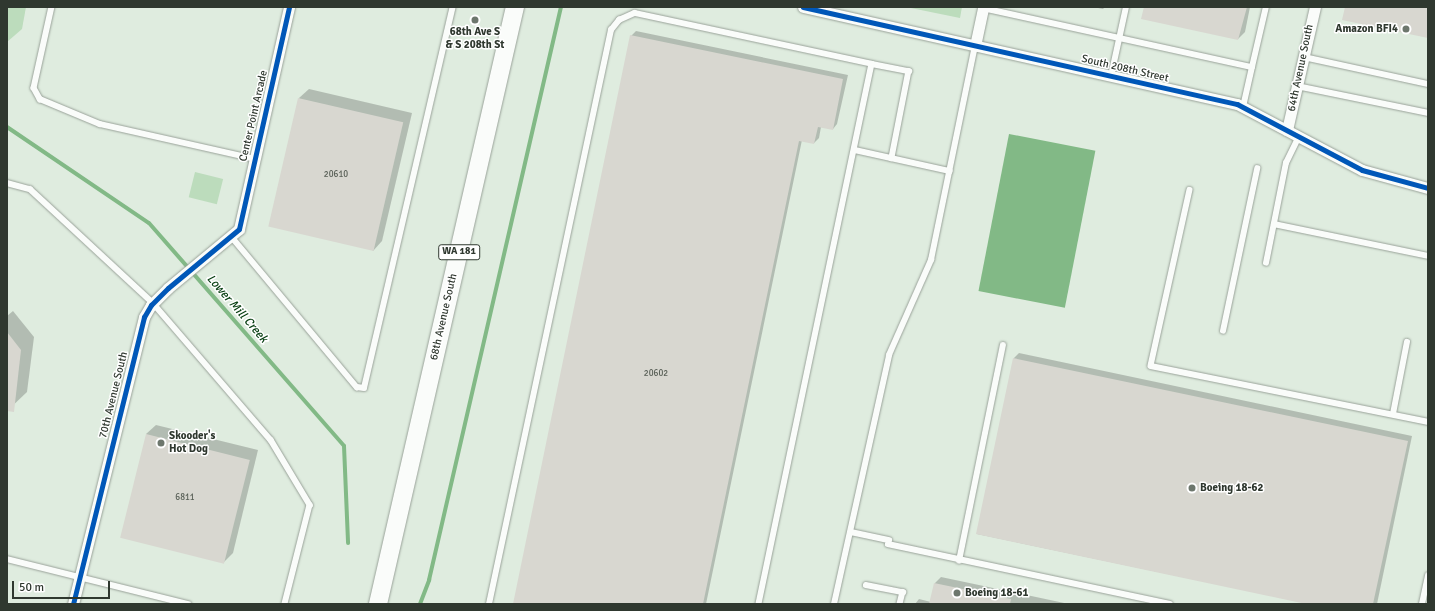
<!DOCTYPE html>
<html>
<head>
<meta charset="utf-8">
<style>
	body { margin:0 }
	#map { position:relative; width:1435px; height:611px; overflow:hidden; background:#dfecdf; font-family:Signika,sans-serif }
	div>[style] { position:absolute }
	.green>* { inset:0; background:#bcdcbc; transform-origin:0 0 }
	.water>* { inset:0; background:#82b986; transform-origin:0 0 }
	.shadow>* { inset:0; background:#0003 }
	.stream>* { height:4px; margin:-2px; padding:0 2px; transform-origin:2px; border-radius:2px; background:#82b986 }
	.building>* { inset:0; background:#d8d7d0; transform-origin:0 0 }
	.roads { filter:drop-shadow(0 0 1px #99a299) drop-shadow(0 0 1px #99a299) }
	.service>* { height:5.5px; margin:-2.75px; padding:0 2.75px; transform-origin:2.75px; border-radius:2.75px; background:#fafcfa }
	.minor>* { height:11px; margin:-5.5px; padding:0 5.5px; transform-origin:5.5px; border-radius:5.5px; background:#fafcfa }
	.primary>* { height:18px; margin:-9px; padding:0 9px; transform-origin:9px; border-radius:9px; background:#fafcfa }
	.cycleway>* { height:5px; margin:-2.5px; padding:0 2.5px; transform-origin:2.5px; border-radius:2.5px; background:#0057b8 }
	.dots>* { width:11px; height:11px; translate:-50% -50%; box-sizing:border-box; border:2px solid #fff; border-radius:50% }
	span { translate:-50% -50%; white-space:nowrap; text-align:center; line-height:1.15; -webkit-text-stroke:3px #fff; paint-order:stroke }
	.number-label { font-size:9px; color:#596057 }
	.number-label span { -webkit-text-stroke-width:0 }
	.shield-label span { padding:1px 3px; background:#fff; border:1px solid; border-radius:3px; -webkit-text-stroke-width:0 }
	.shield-label { font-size:10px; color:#2f382f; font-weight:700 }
	.poi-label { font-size:11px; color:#2f382f; font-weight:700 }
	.right { translate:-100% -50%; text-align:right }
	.left { translate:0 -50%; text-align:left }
	.street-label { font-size:11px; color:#2f382f }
	.water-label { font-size:12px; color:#053d0f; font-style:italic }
	.frame { position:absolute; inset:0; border:8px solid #2f382f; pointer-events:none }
	.scale { position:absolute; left:12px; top:581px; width:98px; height:18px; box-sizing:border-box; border:2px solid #2f382f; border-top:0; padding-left:5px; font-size:12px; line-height:14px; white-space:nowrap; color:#2f382f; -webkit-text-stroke:3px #fff; paint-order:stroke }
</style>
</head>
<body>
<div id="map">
	<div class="green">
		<i style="clip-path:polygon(7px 7px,26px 7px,22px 29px,7px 42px)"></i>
		<i style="clip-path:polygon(906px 7px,962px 7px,960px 18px)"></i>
		<i style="left:195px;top:172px;width:29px;height:26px;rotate:14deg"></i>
	</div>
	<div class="water">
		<i style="left:1009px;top:134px;width:88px;height:160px;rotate:11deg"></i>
	</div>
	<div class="shadow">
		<i style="clip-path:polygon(1093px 7px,1105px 7px,1103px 9px)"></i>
		<i style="clip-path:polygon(1145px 7px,1250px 7px,1245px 32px,1238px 39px)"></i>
		<i style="clip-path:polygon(636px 31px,848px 75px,837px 124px,833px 129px,821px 127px,819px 138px,814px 143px,802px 140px,706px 604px,514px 604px,631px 36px)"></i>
		<i style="clip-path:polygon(309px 89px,412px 113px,382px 241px,373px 251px,299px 98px)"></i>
		<i style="clip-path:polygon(13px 311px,34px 337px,27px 392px,7px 411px,7px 316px)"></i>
		<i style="clip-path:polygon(1019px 353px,1412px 436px,1377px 604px,1311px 604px,977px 534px,1014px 358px)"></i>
		<i style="clip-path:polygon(156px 425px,258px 450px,233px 553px,224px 562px,146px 434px)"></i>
		<i style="clip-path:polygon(941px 577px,1069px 604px,915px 604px,919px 599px,931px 602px,935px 583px)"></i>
	</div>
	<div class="stream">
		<i style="left:7px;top:127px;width:171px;rotate:34.1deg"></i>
		<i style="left:149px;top:223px;width:296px;rotate:48.8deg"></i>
		<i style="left:344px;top:446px;width:97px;rotate:87.6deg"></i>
		<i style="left:420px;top:604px;width:26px;rotate:-69deg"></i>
		<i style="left:429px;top:580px;width:588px;rotate:-77.03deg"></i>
	</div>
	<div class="building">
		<i style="clip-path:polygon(1144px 7px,1247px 7px,1238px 40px,1141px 19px)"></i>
		<i style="clip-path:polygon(1345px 7px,1428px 7px,1428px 38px,1342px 20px)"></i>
		<i style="clip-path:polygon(630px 35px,843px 79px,833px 130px,818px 127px,814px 144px,799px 141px,703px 604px,513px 604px)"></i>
		<i style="left:298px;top:98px;width:108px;height:132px;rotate:13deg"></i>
		<i style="clip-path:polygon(7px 332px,21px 350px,14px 412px,7px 411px)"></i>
		<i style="clip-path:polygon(1013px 358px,1408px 441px,1373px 604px,1306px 604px,976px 534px)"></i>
		<i style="left:146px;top:434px;width:107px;height:107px;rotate:14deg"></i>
		<i style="clip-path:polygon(934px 583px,1011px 599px,1010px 604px,929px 604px)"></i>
	</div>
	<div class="roads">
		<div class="service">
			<i style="left:52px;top:7px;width:83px;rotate:102.5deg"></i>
			<i style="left:34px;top:88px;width:13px;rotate:61deg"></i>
			<i style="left:40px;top:99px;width:65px;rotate:22.6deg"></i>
			<i style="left:100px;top:124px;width:159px;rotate:12.7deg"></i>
			<i style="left:983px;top:8px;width:275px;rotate:12.4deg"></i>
			<i style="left:1252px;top:67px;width:62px;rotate:-76.9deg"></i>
			<i style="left:1304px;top:57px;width:127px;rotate:12.3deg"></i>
			<i style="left:872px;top:64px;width:38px;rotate:11deg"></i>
			<i style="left:909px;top:71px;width:89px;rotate:101.1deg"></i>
			<i style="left:1111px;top:76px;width:71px;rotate:-77.7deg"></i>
			<i style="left:1297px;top:86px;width:134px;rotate:11.6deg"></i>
			<i style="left:1243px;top:107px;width:41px;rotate:-77.3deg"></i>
			<i style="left:855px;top:150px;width:97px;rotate:12.5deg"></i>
			<i style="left:7px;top:183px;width:24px;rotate:15deg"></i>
			<i style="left:30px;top:189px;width:168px;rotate:42.8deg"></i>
			<i style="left:153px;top:303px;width:181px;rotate:49.3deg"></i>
			<i style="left:271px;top:440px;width:76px;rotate:59deg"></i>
			<i style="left:310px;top:505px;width:102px;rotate:104.2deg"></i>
			<i style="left:1190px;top:190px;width:180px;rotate:102.5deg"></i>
			<i style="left:1151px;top:366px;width:283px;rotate:11.4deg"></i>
			<i style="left:1274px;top:224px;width:157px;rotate:11.7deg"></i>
			<i style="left:231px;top:236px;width:197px;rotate:50.2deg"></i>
			<i style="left:357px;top:387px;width:7px;rotate:8deg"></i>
			<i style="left:364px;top:388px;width:391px;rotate:-76.9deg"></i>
			<i style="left:1266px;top:263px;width:102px;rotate:-78.7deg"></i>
			<i style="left:1286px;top:163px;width:30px;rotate:-64deg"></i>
			<i style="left:1223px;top:331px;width:166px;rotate:-78.1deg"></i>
			<i style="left:1393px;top:414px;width:73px;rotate:-79deg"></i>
			<i style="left:851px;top:532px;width:39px;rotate:12deg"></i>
			<i style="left:888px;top:544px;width:288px;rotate:12deg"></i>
			<i style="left:7px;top:559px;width:187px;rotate:14deg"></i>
			<i style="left:959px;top:561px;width:220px;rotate:-78.5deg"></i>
			<i style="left:866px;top:585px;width:38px;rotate:11deg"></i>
			<i style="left:903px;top:592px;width:12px;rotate:104deg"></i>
			<i style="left:489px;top:604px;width:587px;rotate:-78deg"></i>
			<i style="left:611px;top:30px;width:13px;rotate:-51deg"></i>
			<i style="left:619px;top:20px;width:17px;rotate:-24deg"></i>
			<i style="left:635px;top:13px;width:242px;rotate:12.1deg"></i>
			<i style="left:872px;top:64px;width:552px;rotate:101.82deg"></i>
			<i style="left:834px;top:604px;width:255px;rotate:-77.5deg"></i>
			<i style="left:889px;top:355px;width:104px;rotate:-66.1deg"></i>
			<i style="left:931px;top:260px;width:218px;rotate:-78.4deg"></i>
			<i style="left:1422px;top:604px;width:29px;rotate:-78deg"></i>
		</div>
		<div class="minor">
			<i style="left:803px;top:7px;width:445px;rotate:12.6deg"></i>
			<i style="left:1237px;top:104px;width:141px;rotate:27.8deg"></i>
			<i style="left:1362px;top:170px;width:68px;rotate:15.3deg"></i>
			<i style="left:975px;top:46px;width:40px;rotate:-78deg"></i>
			<i style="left:1287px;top:130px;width:126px;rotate:-77.2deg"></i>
			<i style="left:73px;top:604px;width:296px;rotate:-76.1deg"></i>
			<i style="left:144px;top:317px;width:14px;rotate:-60deg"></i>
			<i style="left:151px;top:305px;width:24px;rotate:-45deg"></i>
			<i style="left:168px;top:288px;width:92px;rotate:-39.7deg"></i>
			<i style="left:239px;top:229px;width:228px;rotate:-77.3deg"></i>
		</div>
		<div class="primary">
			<i style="left:378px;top:604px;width:613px;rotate:-77.08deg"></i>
		</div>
	</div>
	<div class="cycleway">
		<i style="left:803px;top:7px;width:445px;rotate:12.6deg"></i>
		<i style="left:1237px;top:104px;width:141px;rotate:27.8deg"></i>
		<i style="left:1362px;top:170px;width:68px;rotate:15.3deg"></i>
		<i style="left:73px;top:604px;width:296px;rotate:-76.1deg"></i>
		<i style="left:144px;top:317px;width:14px;rotate:-60deg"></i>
		<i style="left:151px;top:305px;width:24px;rotate:-45deg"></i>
		<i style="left:168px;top:288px;width:92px;rotate:-39.7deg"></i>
		<i style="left:239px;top:229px;width:228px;rotate:-77.3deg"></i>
	</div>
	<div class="dots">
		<i style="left:475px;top:20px;background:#6d776d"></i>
		<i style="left:1406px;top:29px;background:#6d776d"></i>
		<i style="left:161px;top:443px;background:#6d776d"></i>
		<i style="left:1192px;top:488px;background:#6d776d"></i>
		<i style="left:957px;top:593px;background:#6d776d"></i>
	</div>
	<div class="number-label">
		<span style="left:336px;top:175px">20610</span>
		<span style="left:656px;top:374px">20602</span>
		<span style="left:185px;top:498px">6811</span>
	</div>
	<div class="shield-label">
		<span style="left:459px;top:252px">WA 181</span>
	</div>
	<div class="poi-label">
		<span class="right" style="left:1398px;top:29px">Amazon BFI4</span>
		<span style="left:475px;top:39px">68th Ave S<br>&amp; S 208th St</span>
		<span class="left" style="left:169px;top:443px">Skooder's<br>Hot Dog</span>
		<span class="left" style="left:1200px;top:488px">Boeing 18-62</span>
		<span class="left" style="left:965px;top:593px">Boeing 18-61</span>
	</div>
	<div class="street-label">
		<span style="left:1301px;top:68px;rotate:-78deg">64th Avenue South</span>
		<span style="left:1125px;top:69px;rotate:13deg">South 208th Street</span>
		<span style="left:254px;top:116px;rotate:-77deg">Center Point Arcade</span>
		<span style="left:444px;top:317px;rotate:-77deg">68th Avenue South</span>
		<span style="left:114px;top:395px;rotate:-76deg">70th Avenue South</span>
	</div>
	<div class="water-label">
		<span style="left:237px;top:309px;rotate:49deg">Lower Mill Creek</span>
	</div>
	<div class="frame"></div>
	<div class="scale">50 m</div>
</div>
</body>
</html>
